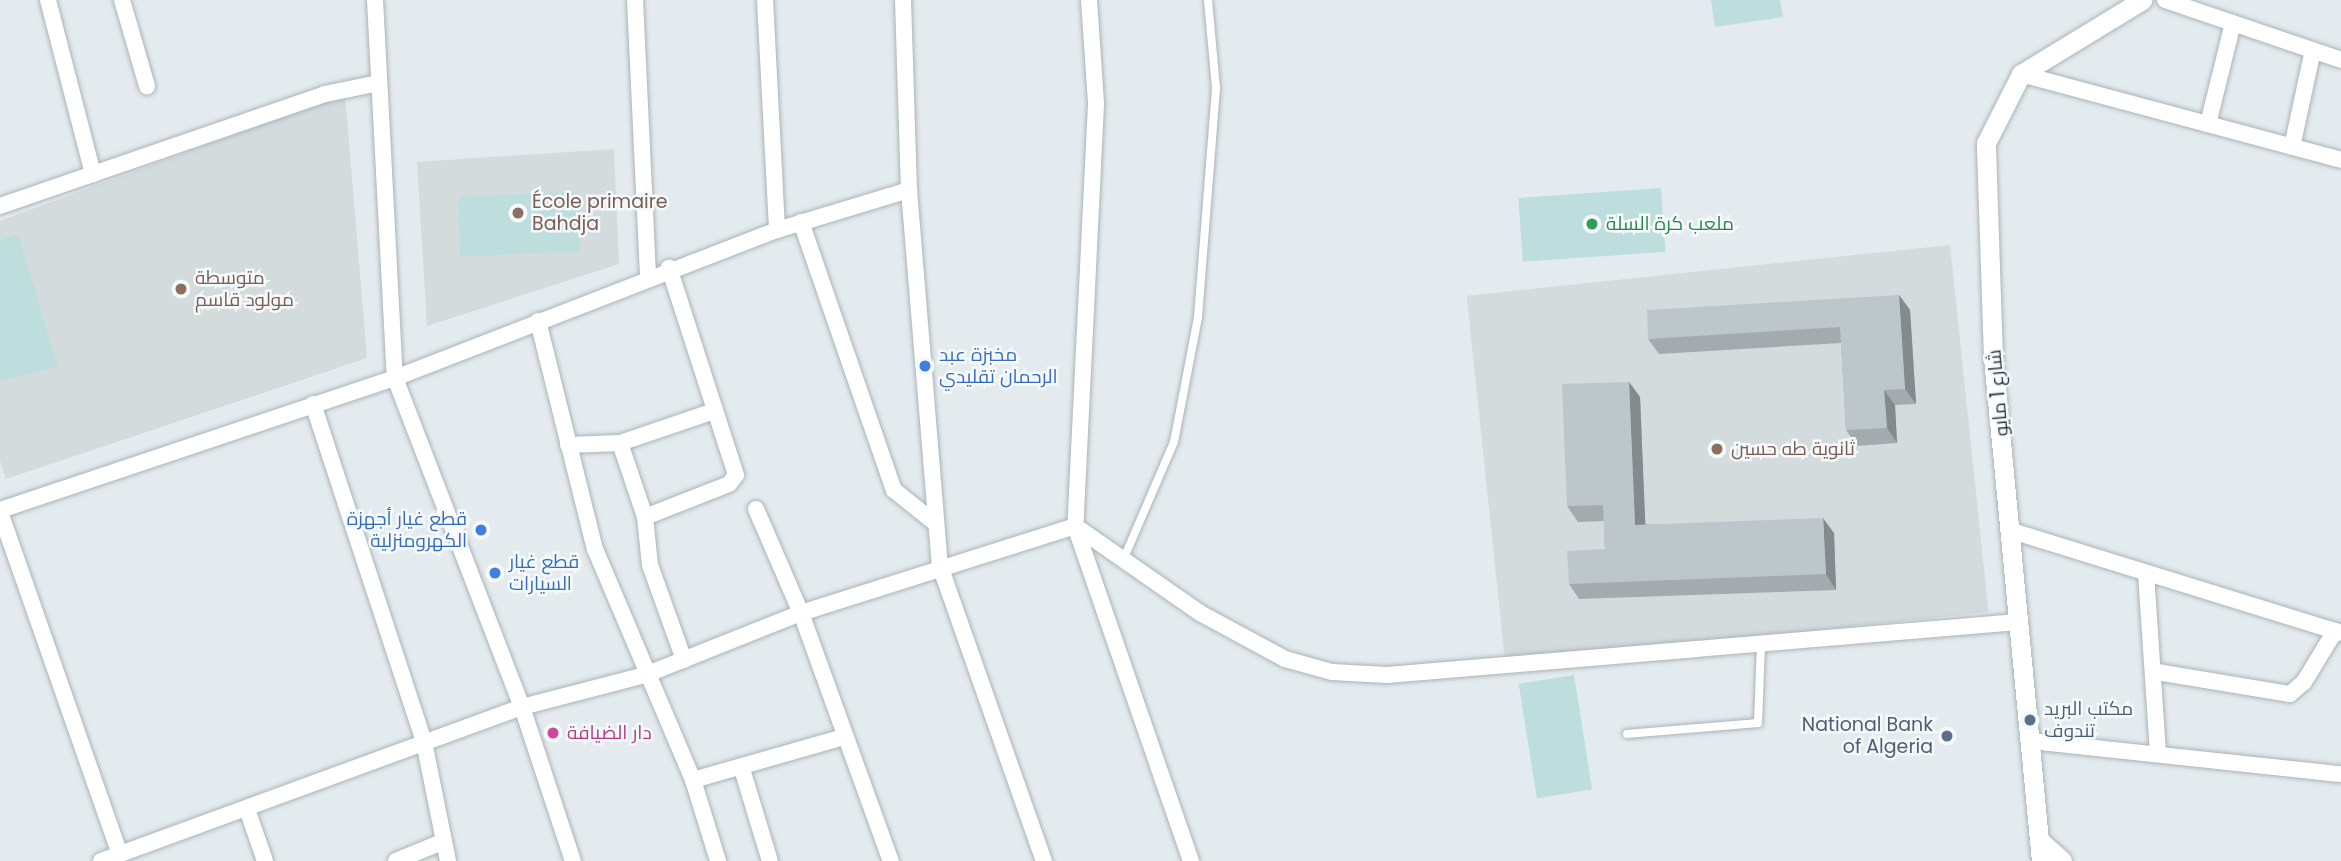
<!DOCTYPE html>
<html>
<head>
<meta charset="utf-8">
<style>
	body { margin:0 }
	#map { position:relative; width:2341px; height:861px; overflow:hidden; background:#e4ebee; font-family:Poppins,Cairo,sans-serif }
	div>[style] { position:absolute }
	.built>* { inset:0; background:#d3dbdd; transform-origin:0 0 }
	.green>* { inset:0; background:#bededd; transform-origin:0 0 }
	.roads { filter:drop-shadow(0 0 2px #aab4ba) drop-shadow(0 0 2px #aab4ba) }
	.service>* { height:8px; margin:-4px; padding:0 4px; transform-origin:4px; border-radius:4px; background:#fff }
	.minor>* { height:16px; margin:-8px; padding:0 8px; transform-origin:8px; border-radius:8px; background:#fff }
	.secondary>* { height:19px; margin:-9.5px; padding:0 9.5px; transform-origin:9.5px; border-radius:9.5px; background:#fff }
	.wall>* { inset:0; background:#a3abaf }
	.shaded-wall>* { inset:0; background:#848b8e }
	.building>* { inset:0; background:#bdc7cb }
	.dots>* { width:19px; height:19px; translate:-50% -50%; box-sizing:border-box; border:4px solid #f5f9fa; border-radius:50% }
	span { translate:-50% -50%; white-space:nowrap; text-align:center; line-height:1.15; -webkit-text-stroke:5px #f5f9fa; paint-order:stroke }
	.education-label { font-size:19px; color:#785e54 }
	.left { translate:0 -50%; text-align:left }
	.leisure-label { font-size:19px; color:#27864d }
	.shop-label { font-size:19px; color:#366cbe }
	.right { translate:-100% -50%; text-align:right }
	.street-label { font-size:19px; color:#24333f }
	.service-label { font-size:19px; color:#4e5e75 }
	.hotel-label { font-size:19px; color:#b23c85 }
</style>
</head>
<body>
<div id="map">
	<div class="built">
		<i style="clip-path:polygon(345px 94px,367px 358px,6px 479px,0 461px,0 221px)"></i>
		<i style="clip-path:polygon(614px 149px,619px 264px,427px 326px,417px 162px)"></i>
		<i style="left:1950px;top:245px;width:369px;height:486px;rotate:84deg"></i>
	</div>
	<div class="green">
		<i style="clip-path:polygon(1711px 0,1780px 0,1783px 17px,1715px 27px)"></i>
		<i style="left:1661px;top:188px;width:64px;height:143px;rotate:86deg"></i>
		<i style="left:578px;top:192px;width:60px;height:120px;rotate:88deg"></i>
		<i style="clip-path:polygon(18px 234px,58px 367px,0 381px,0 240px)"></i>
		<i style="left:1574px;top:675px;width:116px;height:56px;rotate:81deg"></i>
	</div>
	<div class="roads">
		<div class="service">
			<i style="left:1124px;top:558px;width:126px;rotate:-66.7deg"></i>
			<i style="left:1174px;top:442px;width:127px;rotate:-79.1deg"></i>
			<i style="left:1198px;top:317px;width:230px;rotate:-85.5deg"></i>
			<i style="left:1216px;top:88px;width:88px;rotate:-95.2deg"></i>
			<i style="left:1627px;top:734px;width:131px;rotate:-4.8deg"></i>
			<i style="left:1758px;top:723px;width:78px;rotate:-87.8deg"></i>
		</div>
		<div class="minor">
			<i style="left:48px;top:0;width:180px;rotate:75.5deg"></i>
			<i style="left:122px;top:0;width:90px;rotate:73.8deg"></i>
			<i style="left:375px;top:0;width:379px;rotate:87deg"></i>
			<i style="left:395px;top:378px;width:353px;rotate:68.9deg"></i>
			<i style="left:522px;top:707px;width:162px;rotate:71.7deg"></i>
			<i style="left:635px;top:0;width:277px;rotate:87.3deg"></i>
			<i style="left:765px;top:0;width:230px;rotate:87deg"></i>
			<i style="left:903px;top:0;width:190px;rotate:88.2deg"></i>
			<i style="left:909px;top:190px;width:377px;rotate:85.3deg"></i>
			<i style="left:940px;top:566px;width:313px;rotate:70.6deg"></i>
			<i style="left:1089px;top:0;width:104px;rotate:86.1deg"></i>
			<i style="left:1096px;top:104px;width:423px;rotate:92.8deg"></i>
			<i style="left:1075px;top:526px;width:152px;rotate:34.8deg"></i>
			<i style="left:1200px;top:613px;width:97px;rotate:28.4deg"></i>
			<i style="left:1285px;top:659px;width:49px;rotate:15.5deg"></i>
			<i style="left:1332px;top:672px;width:55px;rotate:3.1deg"></i>
			<i style="left:1387px;top:675px;width:633px;rotate:-4.8deg"></i>
			<i style="left:2165px;top:0;width:186px;rotate:18.8deg"></i>
			<i style="left:2021px;top:74px;width:331px;rotate:15deg"></i>
			<i style="left:2208px;top:124px;width:104px;rotate:-76.1deg"></i>
			<i style="left:2292px;top:147px;width:99px;rotate:-77.8deg"></i>
			<i style="left:0;top:206px;width:344px;rotate:-19deg"></i>
			<i style="left:325px;top:94px;width:55px;rotate:-11.5deg"></i>
			<i style="left:801px;top:222px;width:284px;rotate:70.9deg"></i>
			<i style="left:894px;top:490px;width:53px;rotate:38.8deg"></i>
			<i style="left:538px;top:321px;width:235px;rotate:76deg"></i>
			<i style="left:595px;top:549px;width:251px;rotate:67deg"></i>
			<i style="left:693px;top:780px;width:85px;rotate:72.8deg"></i>
			<i style="left:313px;top:404px;width:356px;rotate:71.8deg"></i>
			<i style="left:424px;top:742px;width:121px;rotate:78.6deg"></i>
			<i style="left:620px;top:443px;width:78px;rotate:71.3deg"></i>
			<i style="left:645px;top:517px;width:48px;rotate:84.1deg"></i>
			<i style="left:650px;top:565px;width:101px;rotate:70.3deg"></i>
			<i style="left:568px;top:445px;width:52px;rotate:-2.2deg"></i>
			<i style="left:620px;top:443px;width:96px;rotate:-18.8deg"></i>
			<i style="left:756px;top:509px;width:113px;rotate:66.6deg"></i>
			<i style="left:801px;top:613px;width:264px;rotate:70.1deg"></i>
			<i style="left:0;top:510px;width:416px;rotate:-18.5deg"></i>
			<i style="left:395px;top:378px;width:410px;rotate:-21.2deg"></i>
			<i style="left:777px;top:230px;width:138px;rotate:-16.9deg"></i>
			<i style="left:0;top:512px;width:363px;rotate:70.7deg"></i>
			<i style="left:645px;top:517px;width:90px;rotate:-21.4deg"></i>
			<i style="left:729px;top:484px;width:11px;rotate:-52deg"></i>
			<i style="left:736px;top:475px;width:218px;rotate:-107.9deg"></i>
			<i style="left:2012px;top:531px;width:344px;rotate:17.2deg"></i>
			<i style="left:2146px;top:573px;width:179px;rotate:86.2deg"></i>
			<i style="left:2157px;top:672px;width:135px;rotate:9.4deg"></i>
			<i style="left:2290px;top:694px;width:18px;rotate:-41deg"></i>
			<i style="left:2304px;top:682px;width:60px;rotate:-58.7deg"></i>
			<i style="left:2030px;top:741px;width:313px;rotate:6.1deg"></i>
			<i style="left:742px;top:769px;width:96px;rotate:73.1deg"></i>
			<i style="left:693px;top:780px;width:157px;rotate:-15.9deg"></i>
			<i style="left:247px;top:809px;width:55px;rotate:70.9deg"></i>
			<i style="left:101px;top:861px;width:448px;rotate:-20.1deg"></i>
			<i style="left:522px;top:707px;width:127px;rotate:-14.6deg"></i>
			<i style="left:645px;top:675px;width:168px;rotate:-21.7deg"></i>
			<i style="left:801px;top:613px;width:287px;rotate:-17.6deg"></i>
			<i style="left:1075px;top:526px;width:355px;rotate:70.9deg"></i>
			<i style="left:396px;top:861px;width:52px;rotate:-22.6deg"></i>
		</div>
		<div class="secondary">
			<i style="left:2039px;top:840px;width:31px;rotate:42deg"></i>
			<i style="left:2041px;top:861px;width:505px;rotate:-95.45deg"></i>
			<i style="left:1993px;top:358px;width:215px;rotate:-91.9deg"></i>
			<i style="left:1986px;top:143px;width:77px;rotate:-63.1deg"></i>
			<i style="left:2021px;top:74px;width:142px;rotate:-31.4deg"></i>
		</div>
	</div>
	<div class="wall">
		<i style="clip-path:polygon(1899px 295px,1910px 310px,1916px 404px,1895px 405px,1897px 443px,1857px 446px,1846px 430px,1841px 343px,1659px 354px,1648px 339px)"></i>
		<i style="clip-path:polygon(1629px 382px,1640px 397px,1645px 524px,1834px 533px,1836px 590px,1579px 599px,1569px 584px,1605px 549px,1604px 521px,1578px 522px,1567px 506px)"></i>
	</div>
	<div class="shaded-wall">
		<i style="clip-path:polygon(1899px 295px,1910px 310px,1916px 404px,1905px 389px)"></i>
		<i style="clip-path:polygon(1629px 382px,1640px 397px,1646px 540px,1635px 525px)"></i>
		<i style="clip-path:polygon(1884px 390px,1895px 405px,1897px 443px,1887px 428px)"></i>
		<i style="clip-path:polygon(1823px 518px,1834px 533px,1836px 590px,1826px 574px)"></i>
	</div>
	<div class="building">
		<i style="clip-path:polygon(1899px 295px,1905px 389px,1884px 390px,1887px 428px,1846px 430px,1840px 327px,1648px 339px,1647px 310px)"></i>
		<i style="clip-path:polygon(1629px 382px,1635px 525px,1823px 518px,1826px 574px,1569px 584px,1567px 551px,1605px 549px,1603px 505px,1567px 506px,1562px 384px)"></i>
	</div>
	<div class="dots">
		<i style="left:518px;top:213px;background:#8d6e63"></i>
		<i style="left:1592px;top:224px;background:#2e9e5b"></i>
		<i style="left:181px;top:289px;background:#8d6e63"></i>
		<i style="left:925px;top:366px;background:#3f7fe0"></i>
		<i style="left:1717px;top:449px;background:#8d6e63"></i>
		<i style="left:481px;top:530px;background:#3f7fe0"></i>
		<i style="left:495px;top:573px;background:#3f7fe0"></i>
		<i style="left:2030px;top:720px;background:#5c6f8a"></i>
		<i style="left:553px;top:733px;background:#d1479c"></i>
		<i style="left:1947px;top:736px;background:#5c6f8a"></i>
	</div>
	<div class="education-label">
		<span class="left" style="left:532px;top:213px">École primaire<br>Bahdja</span>
		<span class="left" style="left:195px;top:289px">متوسطة<br>مولود قاسم</span>
		<span class="left" style="left:1731px;top:449px">ثانوية طه حسين</span>
	</div>
	<div class="leisure-label">
		<span class="left" style="left:1606px;top:224px">ملعب كرة السلة</span>
	</div>
	<div class="shop-label">
		<span class="left" style="left:939px;top:366px">مخبزة عبد<br>الرحمان تقليدي</span>
		<span class="right" style="left:467px;top:530px">قطع غيار أجهزة<br>الكهرومنزلية</span>
		<span class="left" style="left:509px;top:573px">قطع غيار<br>السيارات</span>
	</div>
	<div class="street-label">
		<span style="left:1998px;top:393px;rotate:-95deg">شارع 1 مايو</span>
	</div>
	<div class="service-label">
		<span class="left" style="left:2044px;top:720px">مكتب البريد<br>تندوف</span>
		<span class="right" style="left:1933px;top:736px">National Bank<br>of Algeria</span>
	</div>
	<div class="hotel-label">
		<span class="left" style="left:567px;top:733px">دار الضيافة</span>
	</div>
</div>
</body>
</html>
